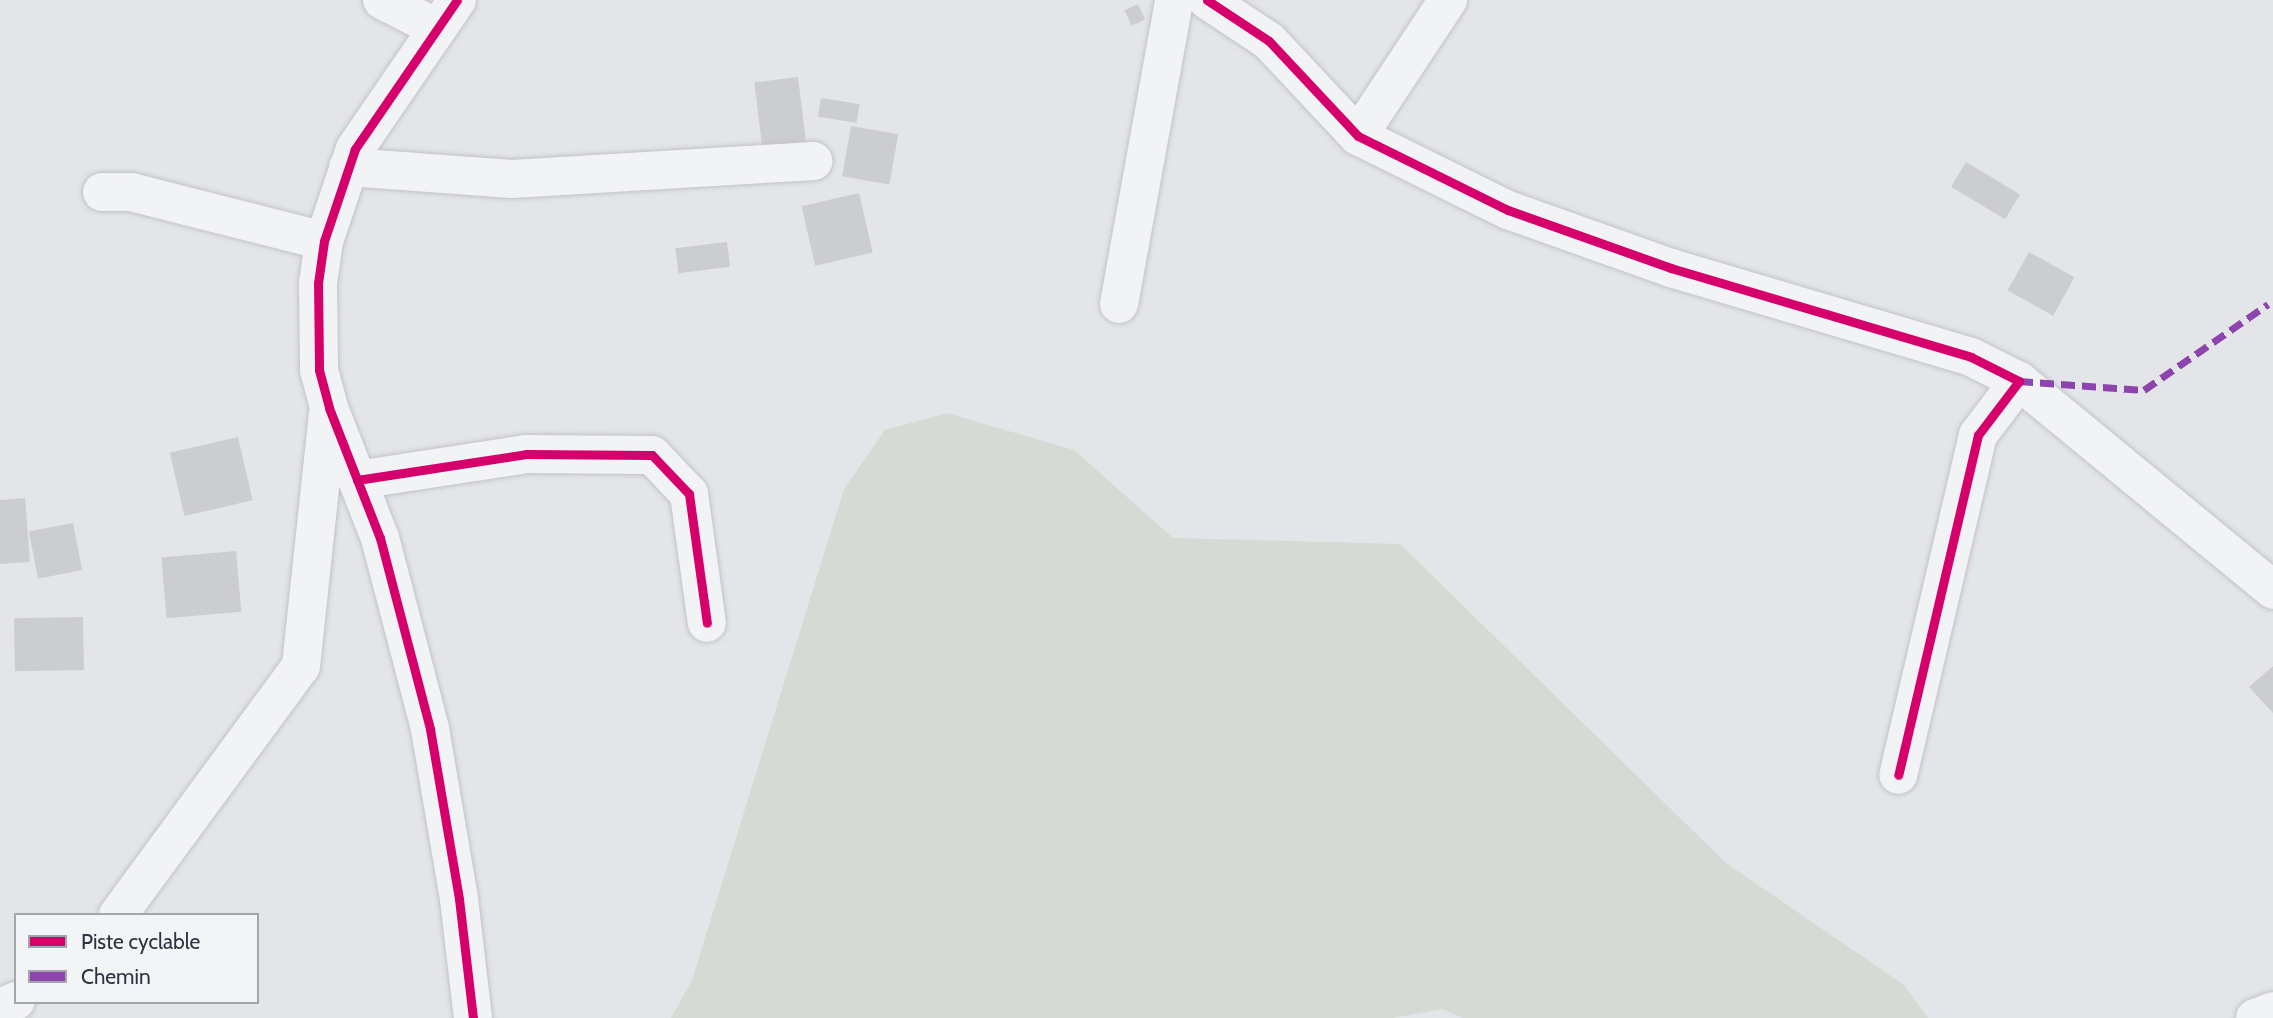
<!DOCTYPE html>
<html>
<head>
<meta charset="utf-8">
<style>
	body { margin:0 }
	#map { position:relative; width:2273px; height:1018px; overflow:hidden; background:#e3e5e8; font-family:Cabin,sans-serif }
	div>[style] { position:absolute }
	.green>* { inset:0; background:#d5dbd4 }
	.building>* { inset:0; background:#cccdd0; transform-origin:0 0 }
	.roads { filter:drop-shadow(0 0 2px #c2c3c6) drop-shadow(0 0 2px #c2c3c6) }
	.minor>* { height:38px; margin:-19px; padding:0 19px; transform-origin:19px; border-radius:19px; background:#f2f3f5 }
	.quiet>* { height:7px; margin-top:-3.5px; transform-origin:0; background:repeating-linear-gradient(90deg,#8e44ad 0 14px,transparent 0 21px) }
	.cycleway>* { height:9px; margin:-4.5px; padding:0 4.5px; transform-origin:4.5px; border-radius:4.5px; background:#d6006c }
	span { translate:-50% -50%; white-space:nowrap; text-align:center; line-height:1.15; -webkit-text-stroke:6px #f2f4f6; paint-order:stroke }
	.legend { position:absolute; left:14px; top:913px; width:245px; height:91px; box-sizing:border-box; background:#f2f4f6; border:2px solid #a3a7ad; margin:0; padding:9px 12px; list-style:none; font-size:21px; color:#2c343f }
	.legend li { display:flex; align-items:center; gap:14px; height:35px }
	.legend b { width:35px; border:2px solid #a3a7ad }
</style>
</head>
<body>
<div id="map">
	<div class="green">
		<i style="clip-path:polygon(947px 413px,1074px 450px,1173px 538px,1400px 544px,1726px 863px,1904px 985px,1928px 1018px,1462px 1018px,1443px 1009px,1392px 1018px,671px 1018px,692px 980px,844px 489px,885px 430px)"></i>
	</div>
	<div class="building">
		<i style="left:1138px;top:4px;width:17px;height:15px;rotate:65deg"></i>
		<i style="left:798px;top:77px;width:73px;height:44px;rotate:83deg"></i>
		<i style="left:821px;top:98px;width:39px;height:19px;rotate:9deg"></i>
		<i style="left:851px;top:126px;width:48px;height:51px;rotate:10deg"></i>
		<i style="left:1966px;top:162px;width:63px;height:29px;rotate:31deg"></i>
		<i style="left:859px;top:193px;width:61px;height:59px;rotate:77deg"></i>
		<i style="left:727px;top:242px;width:25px;height:52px;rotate:83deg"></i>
		<i style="left:2029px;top:252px;width:52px;height:44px;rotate:29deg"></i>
		<i style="left:238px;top:437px;width:65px;height:70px;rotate:77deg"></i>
		<i style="clip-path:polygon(25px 498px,30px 562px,0 564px,0 500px)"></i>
		<i style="left:73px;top:523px;width:48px;height:45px;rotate:79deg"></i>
		<i style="left:236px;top:551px;width:61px;height:75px;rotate:85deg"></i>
		<i style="left:83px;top:617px;width:53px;height:69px;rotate:89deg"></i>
		<i style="clip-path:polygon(2273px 666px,2273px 713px,2249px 687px)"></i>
	</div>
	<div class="roads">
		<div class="minor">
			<i style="left:382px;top:0;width:62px;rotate:27deg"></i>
			<i style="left:457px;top:0;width:181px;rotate:124.4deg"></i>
			<i style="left:355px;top:149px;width:97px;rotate:108.6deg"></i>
			<i style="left:324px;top:241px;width:42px;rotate:98.1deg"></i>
			<i style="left:318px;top:283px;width:87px;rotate:89.3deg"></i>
			<i style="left:319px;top:370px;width:39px;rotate:75deg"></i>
			<i style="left:329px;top:408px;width:140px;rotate:68.6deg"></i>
			<i style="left:380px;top:538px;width:197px;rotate:75.3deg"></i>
			<i style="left:430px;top:729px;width:172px;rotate:80.3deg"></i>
			<i style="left:459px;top:899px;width:120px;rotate:83.3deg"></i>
			<i style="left:1207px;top:0;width:74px;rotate:33.5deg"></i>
			<i style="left:1269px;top:41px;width:130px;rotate:46.9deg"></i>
			<i style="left:1358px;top:136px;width:167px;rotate:26.3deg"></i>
			<i style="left:1508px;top:210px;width:173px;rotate:19.6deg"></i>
			<i style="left:1671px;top:268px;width:313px;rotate:16.5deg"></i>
			<i style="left:1971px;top:357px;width:54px;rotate:26.6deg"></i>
			<i style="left:2019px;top:381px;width:68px;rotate:127.2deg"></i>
			<i style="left:1978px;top:435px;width:349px;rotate:103.2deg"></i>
			<i style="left:1358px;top:136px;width:163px;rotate:-56.5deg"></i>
			<i style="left:348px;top:167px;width:164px;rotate:4.2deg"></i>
			<i style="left:512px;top:179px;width:302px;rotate:-3.4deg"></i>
			<i style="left:102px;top:192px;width:29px"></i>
			<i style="left:131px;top:192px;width:199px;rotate:14.2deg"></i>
			<i style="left:1119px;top:304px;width:309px;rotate:-79.7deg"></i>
			<i style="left:2019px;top:381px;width:329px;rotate:39.4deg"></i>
			<i style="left:357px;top:480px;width:171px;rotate:-8.7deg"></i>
			<i style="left:526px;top:454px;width:126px;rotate:0.5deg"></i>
			<i style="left:652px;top:455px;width:54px;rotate:46.5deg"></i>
			<i style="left:689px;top:494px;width:130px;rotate:82.1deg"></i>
			<i style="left:118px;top:915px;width:309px;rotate:-53.7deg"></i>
			<i style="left:301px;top:666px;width:253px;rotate:-83.9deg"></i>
			<i style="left:0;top:1008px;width:17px;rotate:-24deg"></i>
			<i style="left:2255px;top:1018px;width:19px;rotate:-21deg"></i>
		</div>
	</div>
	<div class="quiet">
		<i style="left:2019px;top:381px;width:125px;rotate:4.1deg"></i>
		<i style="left:2144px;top:390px;width:151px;rotate:-34.7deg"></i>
	</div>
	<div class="cycleway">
		<i style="left:457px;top:0;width:181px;rotate:124.4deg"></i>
		<i style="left:355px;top:149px;width:97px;rotate:108.6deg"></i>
		<i style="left:324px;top:241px;width:42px;rotate:98.1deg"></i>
		<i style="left:318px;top:283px;width:87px;rotate:89.3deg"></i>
		<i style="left:319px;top:370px;width:39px;rotate:75deg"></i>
		<i style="left:329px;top:408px;width:140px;rotate:68.6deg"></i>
		<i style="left:380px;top:538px;width:197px;rotate:75.3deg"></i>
		<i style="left:430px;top:729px;width:172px;rotate:80.3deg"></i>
		<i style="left:459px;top:899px;width:120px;rotate:83.3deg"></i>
		<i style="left:1207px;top:0;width:74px;rotate:33.5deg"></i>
		<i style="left:1269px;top:41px;width:130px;rotate:46.9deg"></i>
		<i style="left:1358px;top:136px;width:167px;rotate:26.3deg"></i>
		<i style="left:1508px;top:210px;width:173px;rotate:19.6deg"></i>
		<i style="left:1671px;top:268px;width:313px;rotate:16.5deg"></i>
		<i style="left:1971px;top:357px;width:54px;rotate:26.6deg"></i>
		<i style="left:2019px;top:381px;width:68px;rotate:127.2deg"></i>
		<i style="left:1978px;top:435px;width:349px;rotate:103.2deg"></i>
		<i style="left:357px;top:480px;width:171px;rotate:-8.7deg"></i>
		<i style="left:526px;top:454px;width:126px;rotate:0.5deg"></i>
		<i style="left:652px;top:455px;width:54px;rotate:46.5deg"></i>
		<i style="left:689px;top:494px;width:130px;rotate:82.1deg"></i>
	</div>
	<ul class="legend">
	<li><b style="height:9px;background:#d6006c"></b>Piste cyclable</li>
	<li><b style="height:9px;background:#8e44ad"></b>Chemin</li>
	</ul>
</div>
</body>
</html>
